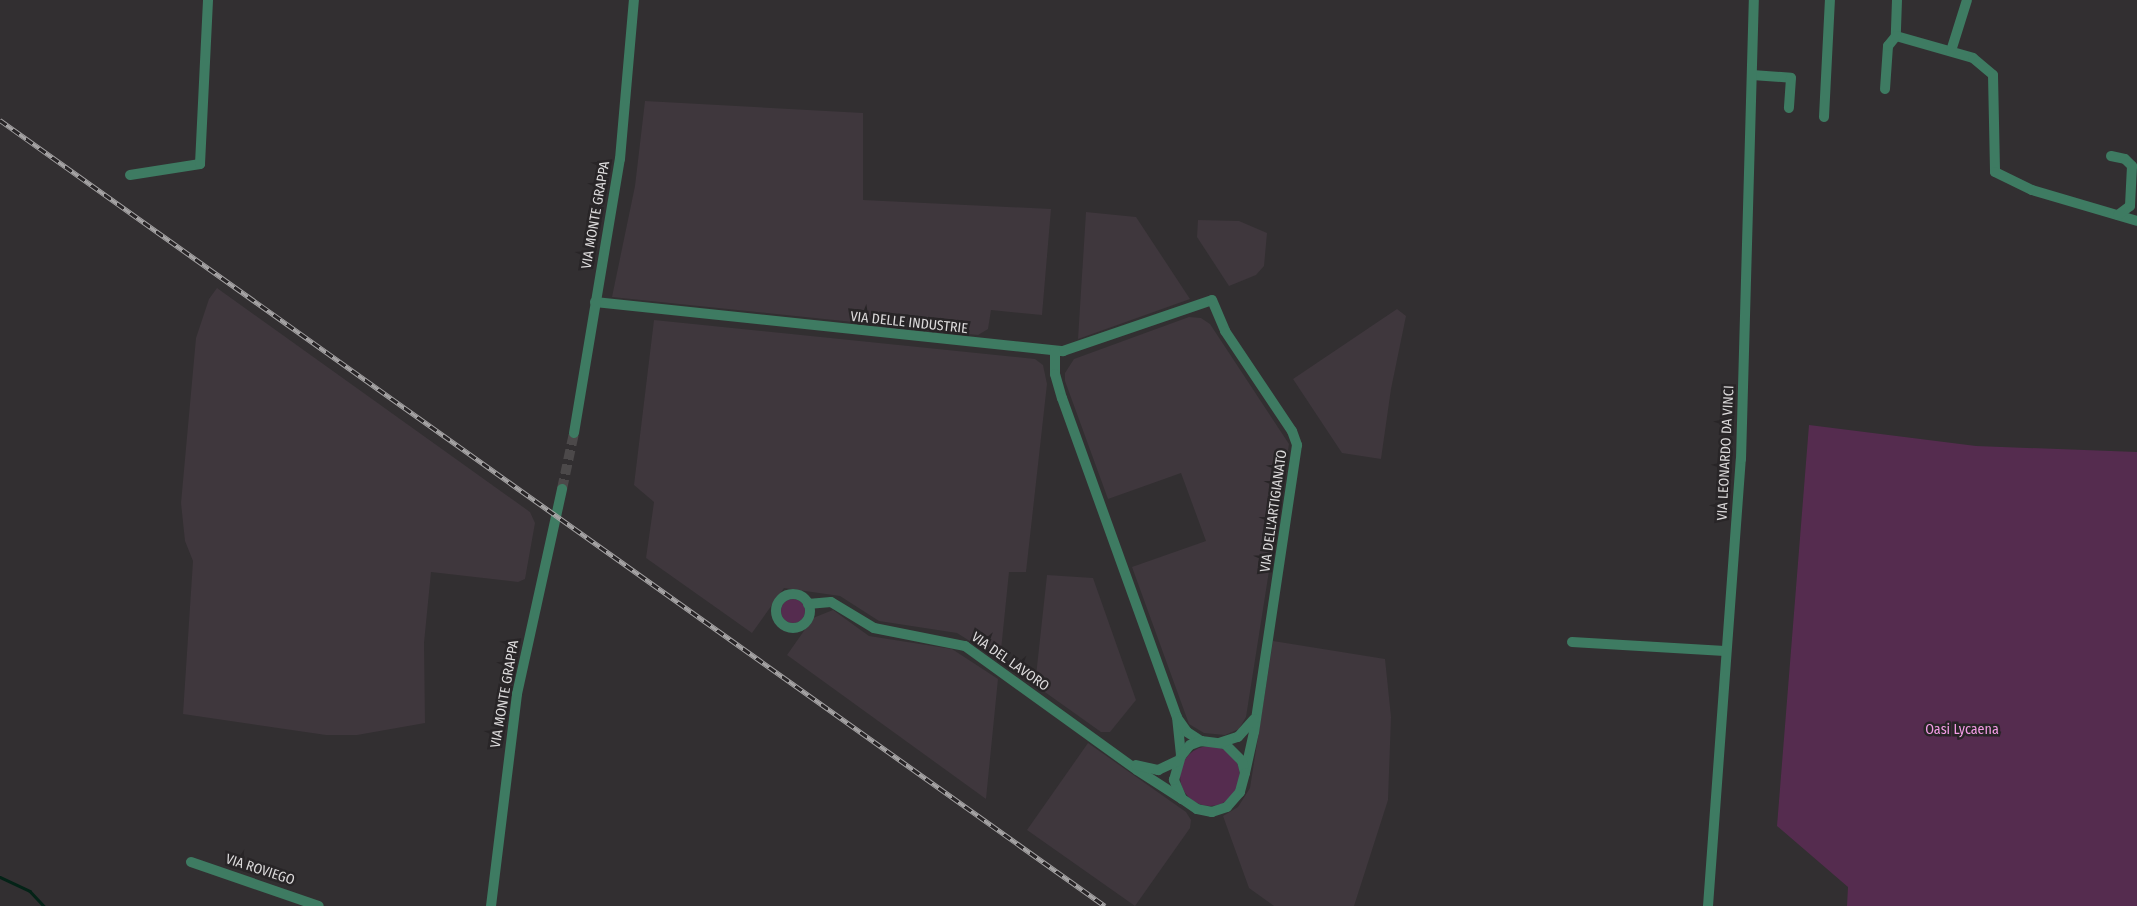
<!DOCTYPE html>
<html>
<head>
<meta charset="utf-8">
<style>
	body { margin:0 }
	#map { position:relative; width:2137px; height:906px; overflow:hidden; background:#322f31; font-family:"Fira Sans Condensed",sans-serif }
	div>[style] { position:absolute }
	.built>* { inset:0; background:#3f373d }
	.green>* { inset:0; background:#552c4f }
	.round { border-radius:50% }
	.stream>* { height:2.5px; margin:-1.25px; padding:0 1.25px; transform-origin:1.25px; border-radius:1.25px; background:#042317 }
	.minor-tunnel>* { height:10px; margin-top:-5px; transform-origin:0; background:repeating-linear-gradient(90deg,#4c494a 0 10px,transparent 0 15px) }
	.minor>* { height:10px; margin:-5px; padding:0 5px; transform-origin:5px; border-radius:5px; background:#3e7b62 }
	.minor>.ring { margin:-5px; padding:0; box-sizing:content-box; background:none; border:10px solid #3e7b62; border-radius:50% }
	.rail>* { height:4.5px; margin-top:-2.25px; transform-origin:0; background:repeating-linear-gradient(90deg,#282527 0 8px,#a5a3a4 0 16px); box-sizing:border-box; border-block:1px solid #a5a3a4 }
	span { translate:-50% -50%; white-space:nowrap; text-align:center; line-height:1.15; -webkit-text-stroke:5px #282527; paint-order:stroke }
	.street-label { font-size:14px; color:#dcdadb }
	.park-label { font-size:14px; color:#f39ce5 }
</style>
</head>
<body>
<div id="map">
	<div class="built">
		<i style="clip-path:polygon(645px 101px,863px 113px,863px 200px,1051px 209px,1042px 315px,991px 310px,988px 329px,978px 335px,612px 297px,635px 186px)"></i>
		<i style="clip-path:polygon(1086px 212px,1136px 217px,1190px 299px,1078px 339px)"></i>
		<i style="clip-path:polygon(1198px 220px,1239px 221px,1267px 233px,1264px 266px,1256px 275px,1229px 286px,1197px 237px)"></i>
		<i style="clip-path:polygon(217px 288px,530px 512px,535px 523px,525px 579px,518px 582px,431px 572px,424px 643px,425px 723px,357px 735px,326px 735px,183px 714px,193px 561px,185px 541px,181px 503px,196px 338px,209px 299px)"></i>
		<i style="clip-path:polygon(1397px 309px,1406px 316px,1391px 389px,1381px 459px,1342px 453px,1293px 379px)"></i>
		<i style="clip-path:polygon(1189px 317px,1201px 318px,1210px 324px,1289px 444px,1246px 717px,1239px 729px,1225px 735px,1204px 733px,1189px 724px,1132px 567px,1206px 541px,1181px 473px,1108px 499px,1065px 381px,1065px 373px,1074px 359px)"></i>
		<i style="clip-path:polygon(654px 320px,1035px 359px,1043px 365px,1047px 384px,1026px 572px,1009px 572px,1000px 660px,957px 633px,879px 621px,840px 596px,784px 588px,752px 633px,646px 558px,654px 502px,634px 485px)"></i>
		<i style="clip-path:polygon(1047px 575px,1093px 578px,1136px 700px,1110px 732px,1101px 732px,1035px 685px)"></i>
		<i style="clip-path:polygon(833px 610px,869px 636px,952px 649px,998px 679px,986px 799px,787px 655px,813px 618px)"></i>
		<i style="clip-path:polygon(1273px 641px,1385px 659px,1391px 717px,1388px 800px,1354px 906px,1274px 906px,1249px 888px,1223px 816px,1238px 807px,1250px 788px)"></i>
		<i style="clip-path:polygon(1088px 743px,1186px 812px,1191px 820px,1190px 828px,1135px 906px,1027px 830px)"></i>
	</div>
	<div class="green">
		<i style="clip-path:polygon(1809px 425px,1976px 446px,2137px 452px,2137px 906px,1847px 906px,1848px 887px,1777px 826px)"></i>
		<i class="round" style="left:781px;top:599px;width:24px;height:24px"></i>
		<i class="round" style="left:1180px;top:746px;width:60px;height:60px"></i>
	</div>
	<div class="stream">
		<i style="left:0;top:877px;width:33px;rotate:25deg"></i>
		<i style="left:30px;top:891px;width:21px;rotate:47deg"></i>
	</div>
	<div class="minor-tunnel">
		<i style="left:562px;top:489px;width:57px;rotate:-77.9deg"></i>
	</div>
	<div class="minor">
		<i style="left:1897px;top:0;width:36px;rotate:92deg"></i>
		<i style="left:1896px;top:36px;width:80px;rotate:15.9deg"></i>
		<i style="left:1973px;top:58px;width:26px;rotate:40deg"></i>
		<i style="left:1993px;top:75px;width:97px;rotate:88.8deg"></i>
		<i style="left:1995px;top:172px;width:41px;rotate:25.9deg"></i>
		<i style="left:2032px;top:190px;width:109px;rotate:16.4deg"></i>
		<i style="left:1951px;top:51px;width:53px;rotate:-72.6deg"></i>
		<i style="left:1752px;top:75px;width:39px;rotate:4deg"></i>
		<i style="left:1791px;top:78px;width:30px;rotate:94deg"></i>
		<i style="left:1885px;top:89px;width:43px;rotate:-86deg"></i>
		<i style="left:1888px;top:46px;width:13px;rotate:-51deg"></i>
		<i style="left:1824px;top:117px;width:117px;rotate:-87.1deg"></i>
		<i style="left:2111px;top:156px;width:14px;rotate:12deg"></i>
		<i style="left:2125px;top:159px;width:10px;rotate:45deg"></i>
		<i style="left:2132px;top:166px;width:40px;rotate:92.9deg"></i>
		<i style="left:2130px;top:206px;width:15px;rotate:143deg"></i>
		<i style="left:130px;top:175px;width:71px;rotate:-8.9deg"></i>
		<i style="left:200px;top:164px;width:164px;rotate:-87.2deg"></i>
		<i style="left:595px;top:302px;width:471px;rotate:6deg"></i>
		<i style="left:1063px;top:351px;width:157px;rotate:-18.9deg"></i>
		<i style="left:1212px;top:300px;width:34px;rotate:67deg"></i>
		<i style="left:1225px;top:331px;width:120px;rotate:56.2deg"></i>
		<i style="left:1292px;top:431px;width:15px;rotate:70deg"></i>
		<i style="left:1297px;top:445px;width:290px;rotate:98.5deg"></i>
		<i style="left:1254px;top:732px;width:42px;rotate:102.4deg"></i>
		<i style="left:1055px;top:351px;width:23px;rotate:90deg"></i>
		<i style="left:1055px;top:374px;width:25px;rotate:74deg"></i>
		<i style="left:1062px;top:398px;width:339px;rotate:70.2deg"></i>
		<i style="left:1177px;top:717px;width:39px;rotate:84deg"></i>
		<i style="left:574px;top:433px;width:278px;rotate:-80.5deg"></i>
		<i style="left:620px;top:159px;width:160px;rotate:-85deg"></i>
		<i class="ring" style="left:776px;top:594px;width:24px;height:24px"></i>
		<i style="left:808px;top:604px;width:23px;rotate:-5deg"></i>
		<i style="left:831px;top:602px;width:50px;rotate:31.2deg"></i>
		<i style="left:874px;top:628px;width:93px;rotate:11.2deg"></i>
		<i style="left:965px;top:646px;width:212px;rotate:35.8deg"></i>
		<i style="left:1137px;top:770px;width:54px;rotate:32.8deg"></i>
		<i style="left:1572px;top:642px;width:153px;rotate:3.4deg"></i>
		<i style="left:1178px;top:719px;width:16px;rotate:55deg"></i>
		<i style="left:1187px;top:732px;width:17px;rotate:33deg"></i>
		<i style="left:1201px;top:741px;width:24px;rotate:7deg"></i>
		<i style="left:1225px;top:744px;width:24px;rotate:45deg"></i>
		<i style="left:1242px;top:761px;width:12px;rotate:76deg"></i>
		<i style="left:1245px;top:773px;width:20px;rotate:105deg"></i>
		<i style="left:1240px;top:792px;width:20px;rotate:131deg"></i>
		<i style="left:1227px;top:807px;width:16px;rotate:162deg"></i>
		<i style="left:1212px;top:812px;width:15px;rotate:-169deg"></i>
		<i style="left:1197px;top:809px;width:18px;rotate:-146deg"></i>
		<i style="left:1182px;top:799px;width:21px;rotate:-113deg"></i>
		<i style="left:1174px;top:780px;width:25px;rotate:-74deg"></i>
		<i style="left:1181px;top:756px;width:14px;rotate:-51deg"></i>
		<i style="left:1190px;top:745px;width:12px;rotate:-20deg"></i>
		<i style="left:1219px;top:743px;width:20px;rotate:-18deg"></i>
		<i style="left:1238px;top:737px;width:24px;rotate:-48deg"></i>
		<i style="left:1136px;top:765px;width:23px;rotate:13deg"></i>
		<i style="left:1158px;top:770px;width:21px;rotate:-25deg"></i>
		<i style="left:191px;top:862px;width:135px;rotate:19deg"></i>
		<i style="left:491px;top:906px;width:214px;rotate:-83deg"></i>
		<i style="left:517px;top:694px;width:210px;rotate:-77.6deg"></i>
		<i style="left:1708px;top:906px;width:448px;rotate:-85.8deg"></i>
		<i style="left:1741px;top:459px;width:459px;rotate:-88.4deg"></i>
	</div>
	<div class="rail">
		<i style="left:0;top:120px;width:1356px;rotate:35.42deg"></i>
	</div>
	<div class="street-label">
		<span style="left:596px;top:215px;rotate:-80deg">VIA MONTE GRAPPA</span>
		<span style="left:909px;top:323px;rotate:6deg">VIA DELLE INDUSTRIE</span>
		<span style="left:1726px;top:453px;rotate:-87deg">VIA LEONARDO DA VINCI</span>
		<span style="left:1274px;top:511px;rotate:-82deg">VIA DELL'ARTIGIANATO</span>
		<span style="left:1010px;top:662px;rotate:35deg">VIA DEL LAVORO</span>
		<span style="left:505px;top:694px;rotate:-80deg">VIA MONTE GRAPPA</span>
		<span style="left:260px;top:870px;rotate:18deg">VIA ROVIEGO</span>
	</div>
	<div class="park-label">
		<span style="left:1962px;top:730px">Oasi Lycaena</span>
	</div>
</div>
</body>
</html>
